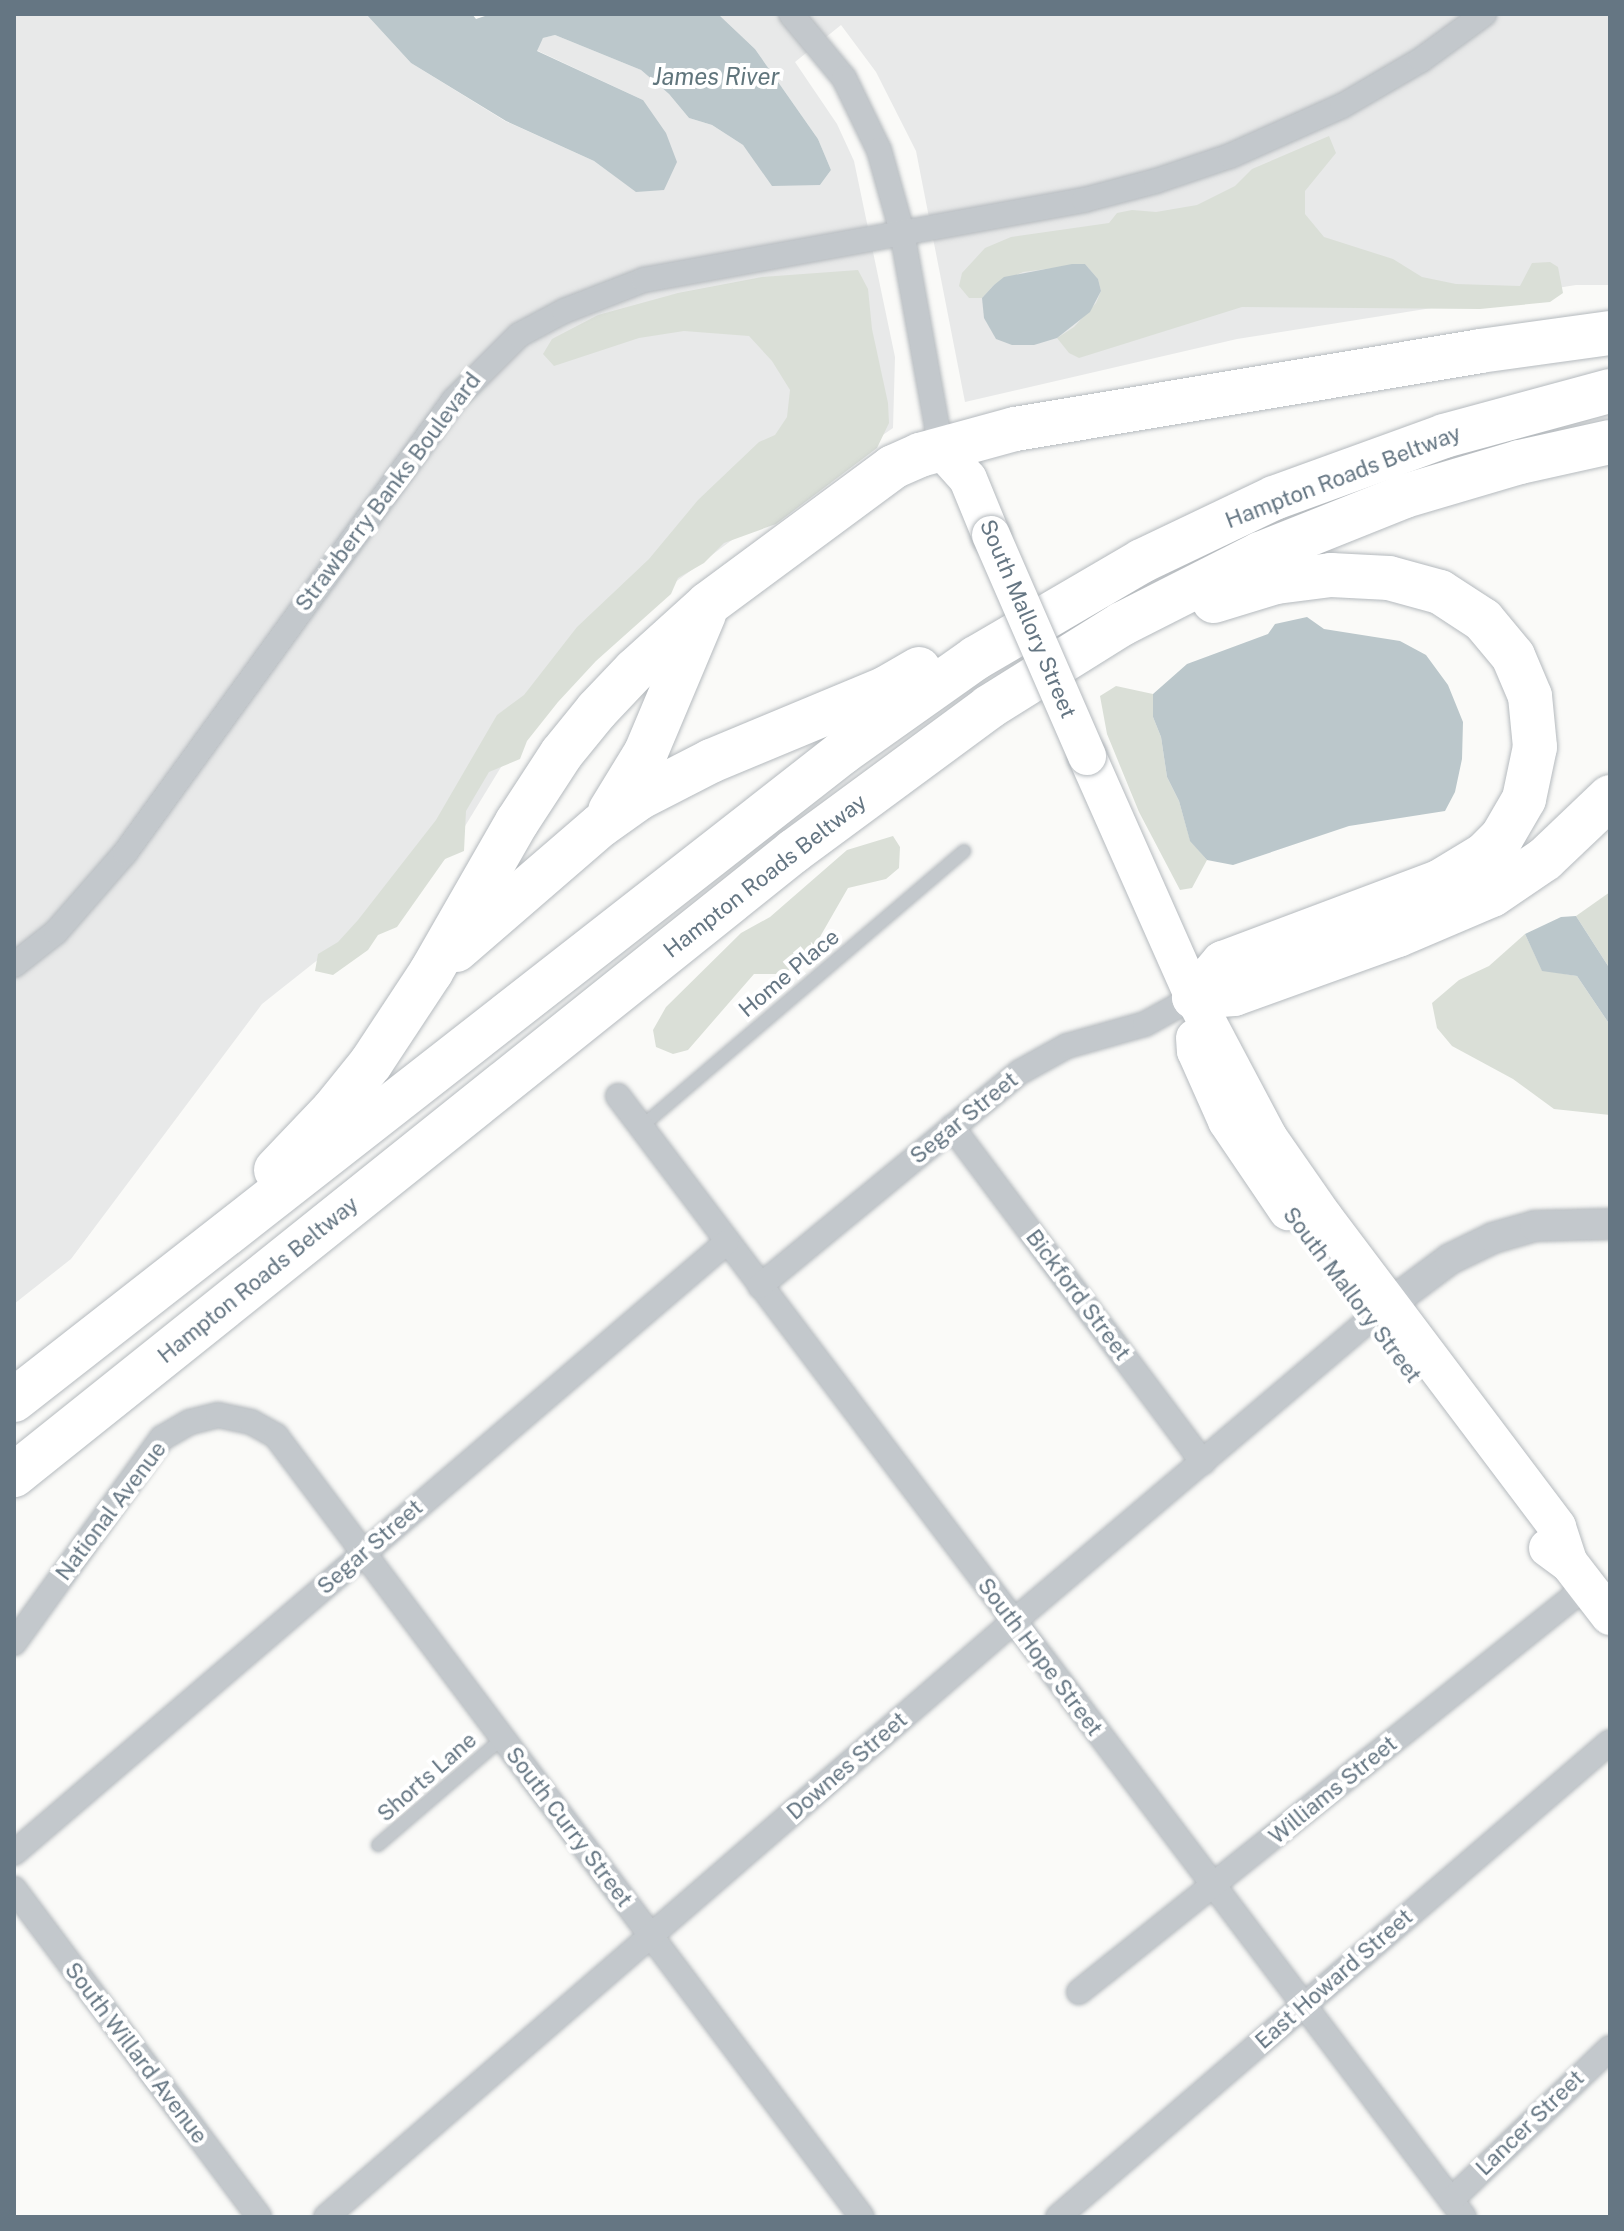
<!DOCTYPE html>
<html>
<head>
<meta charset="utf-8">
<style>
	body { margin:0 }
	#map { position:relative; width:1624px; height:2231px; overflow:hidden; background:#fafaf8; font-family:"Public Sans",sans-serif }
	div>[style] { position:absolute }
	.built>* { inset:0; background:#e8e9e9 }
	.green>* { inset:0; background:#dadfd7 }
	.water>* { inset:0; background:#bbc7cb }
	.roads { filter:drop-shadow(0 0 2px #b5babe) drop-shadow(0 0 2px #b5babe) }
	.service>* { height:12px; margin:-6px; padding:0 6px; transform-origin:6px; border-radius:6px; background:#c3c8cc }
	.minor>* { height:24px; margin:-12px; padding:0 12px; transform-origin:12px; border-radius:12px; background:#c3c8cc }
	.tertiary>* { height:30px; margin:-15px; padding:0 15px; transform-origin:15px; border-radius:15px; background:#c3c8cc }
	.primary>* { height:38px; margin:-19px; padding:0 19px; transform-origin:19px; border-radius:19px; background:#fff }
	.motorway>* { height:44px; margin:-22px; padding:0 22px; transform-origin:22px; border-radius:22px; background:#fff }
	.bridges { filter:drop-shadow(0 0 2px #b5babe) drop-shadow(0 0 2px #b5babe) }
	.primary-bridge>* { height:38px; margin:-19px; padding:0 19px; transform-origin:19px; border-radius:19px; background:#fff }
	span { translate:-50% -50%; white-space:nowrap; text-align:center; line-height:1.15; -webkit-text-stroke:8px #fff; paint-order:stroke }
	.street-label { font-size:22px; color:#657683 }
	.water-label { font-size:24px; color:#60757c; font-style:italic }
	.frame { position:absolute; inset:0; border:16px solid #657683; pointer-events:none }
</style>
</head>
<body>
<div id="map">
	<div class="built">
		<i style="clip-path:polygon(14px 14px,366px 14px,411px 63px,505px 121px,594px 161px,637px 192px,643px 100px,536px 50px,543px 38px,555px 35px,641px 70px,669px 94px,689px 118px,712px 125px,743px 145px,762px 168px,798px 184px,820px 185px,831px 170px,818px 139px,755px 49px,718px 14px,1610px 14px,1610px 285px,1576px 285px,1237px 339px,965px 402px,916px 151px,876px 72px,841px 25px,795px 62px,837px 124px,854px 161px,895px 357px,893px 428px,759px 520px,639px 609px,512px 749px,445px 859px,262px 1004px,71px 1259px,14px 1304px)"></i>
	</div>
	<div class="green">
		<i style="clip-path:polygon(1329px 136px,1336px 153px,1305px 191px,1305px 214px,1324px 237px,1393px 259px,1422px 277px,1456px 284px,1520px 286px,1532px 263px,1550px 262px,1558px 267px,1563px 293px,1550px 302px,1480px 309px,1242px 307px,1079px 358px,1069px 353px,1057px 338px,1074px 327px,1096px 303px,1101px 291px,1098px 279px,1085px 264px,1023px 272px,994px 285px,982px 298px,969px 298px,959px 286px,962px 273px,985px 248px,1011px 237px,1109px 223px,1117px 213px,1132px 210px,1156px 212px,1197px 205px,1235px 186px,1252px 169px)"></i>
		<i style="clip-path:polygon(858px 270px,868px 289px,872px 329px,888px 403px,889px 423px,877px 448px,776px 524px,724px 543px,704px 563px,678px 578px,671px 594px,596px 661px,558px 702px,527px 741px,520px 759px,489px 772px,466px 811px,464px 851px,445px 859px,397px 927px,378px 935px,368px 950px,333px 975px,315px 971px,318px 954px,338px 942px,358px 920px,436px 820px,497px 715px,524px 695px,577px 627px,649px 559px,698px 500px,759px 442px,775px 435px,787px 417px,790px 390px,772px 361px,749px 336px,684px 331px,639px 338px,554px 366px,543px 354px,552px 339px,598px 315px,678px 293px,762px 277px)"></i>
		<i style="clip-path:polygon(1116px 686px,1153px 694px,1153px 717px,1161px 737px,1167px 777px,1179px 801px,1190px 840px,1207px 860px,1192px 888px,1180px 890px,1139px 812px,1107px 734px,1100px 696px)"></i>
		<i style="clip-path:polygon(893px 836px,900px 847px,899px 868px,886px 879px,848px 888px,817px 942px,785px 974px,754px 974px,688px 1050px,673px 1054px,656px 1047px,653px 1030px,666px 1007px,741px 933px,770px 917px,847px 850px)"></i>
		<i style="clip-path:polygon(1610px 892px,1610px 969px,1576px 916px)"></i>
		<i style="clip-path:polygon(1525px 934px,1542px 970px,1577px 976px,1610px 1025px,1610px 1115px,1554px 1109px,1513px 1079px,1452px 1046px,1437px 1028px,1432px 1003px,1459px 980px,1489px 966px)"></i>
	</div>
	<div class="water">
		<i style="clip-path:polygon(366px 14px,472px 14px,476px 19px,491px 14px,718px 14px,755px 49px,818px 139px,831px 170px,820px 185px,772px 186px,743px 145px,712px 125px,689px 118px,669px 94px,641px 70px,555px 35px,543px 38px,537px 51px,643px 100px,666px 133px,677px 162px,664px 190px,636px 192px,594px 161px,506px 121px,411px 63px)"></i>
		<i style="clip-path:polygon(1072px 264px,1085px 264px,1098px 279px,1101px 291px,1090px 312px,1057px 338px,1034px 345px,1012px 345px,996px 339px,984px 318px,982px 298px,994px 285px,1004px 277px)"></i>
		<i style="clip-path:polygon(1307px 617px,1324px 629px,1400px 641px,1426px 655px,1448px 685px,1463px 722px,1462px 759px,1455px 792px,1445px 811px,1349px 826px,1233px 865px,1207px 860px,1190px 841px,1179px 801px,1167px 777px,1161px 737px,1153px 717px,1153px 694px,1187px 664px,1268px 634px,1275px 624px)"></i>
		<i style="clip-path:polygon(1576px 916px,1610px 969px,1610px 1025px,1577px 976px,1542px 971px,1525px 934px,1561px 917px)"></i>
	</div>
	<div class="roads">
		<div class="service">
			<i style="left:641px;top:1127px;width:425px;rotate:-40.5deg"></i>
			<i style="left:378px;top:1845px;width:165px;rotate:-40.6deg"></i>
		</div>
		<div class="minor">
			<i style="left:791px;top:14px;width:83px;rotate:50.4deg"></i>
			<i style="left:844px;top:78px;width:80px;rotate:64.1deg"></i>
			<i style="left:879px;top:150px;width:85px;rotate:74.3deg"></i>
			<i style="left:902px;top:232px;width:220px;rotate:79.8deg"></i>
			<i style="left:14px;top:965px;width:53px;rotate:-38.2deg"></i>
			<i style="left:56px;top:932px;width:105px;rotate:-48.9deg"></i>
			<i style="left:125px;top:853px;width:560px;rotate:-54.01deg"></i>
			<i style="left:454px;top:400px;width:92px;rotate:-45deg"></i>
			<i style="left:519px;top:335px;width:51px;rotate:-28.1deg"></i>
			<i style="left:564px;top:311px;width:86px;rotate:-21.2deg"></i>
			<i style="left:644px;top:280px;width:447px;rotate:-10.3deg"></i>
			<i style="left:1084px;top:200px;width:74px;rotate:-14.8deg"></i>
			<i style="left:1156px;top:181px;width:78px;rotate:-18.7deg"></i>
			<i style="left:1230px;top:156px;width:123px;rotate:-24.1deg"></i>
			<i style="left:1342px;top:106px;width:91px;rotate:-30.2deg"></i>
			<i style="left:1421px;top:60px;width:78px;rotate:-36.1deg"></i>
			<i style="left:618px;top:1096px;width:1404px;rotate:52.96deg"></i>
			<i style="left:952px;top:1127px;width:419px;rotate:53.2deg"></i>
			<i style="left:760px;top:1286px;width:337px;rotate:-39.5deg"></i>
			<i style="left:1020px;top:1072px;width:54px;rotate:-29deg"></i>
			<i style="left:1067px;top:1046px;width:81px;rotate:-15.8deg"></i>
			<i style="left:1145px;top:1024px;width:56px;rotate:-28.9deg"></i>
			<i style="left:14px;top:1643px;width:253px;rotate:-54.2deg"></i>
			<i style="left:162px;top:1438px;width:32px;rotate:-30deg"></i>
			<i style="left:190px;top:1422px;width:29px;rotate:-14deg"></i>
			<i style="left:218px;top:1415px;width:34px;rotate:12deg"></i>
			<i style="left:251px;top:1422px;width:29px;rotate:29deg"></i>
			<i style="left:276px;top:1436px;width:976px;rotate:53.12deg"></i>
			<i style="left:14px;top:1853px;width:938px;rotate:-40.59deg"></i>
			<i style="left:14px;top:1889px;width:409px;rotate:53.2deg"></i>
			<i style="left:1079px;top:1992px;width:650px;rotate:-38.63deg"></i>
			<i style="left:1451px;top:2200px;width:220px;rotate:-43.7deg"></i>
			<i style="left:326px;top:2217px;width:909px;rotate:-40.9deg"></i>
			<i style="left:1013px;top:1622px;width:470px;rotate:-40.3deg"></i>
			<i style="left:1058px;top:2217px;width:728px;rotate:-40.71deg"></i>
		</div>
		<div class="tertiary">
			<i style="left:1371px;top:1318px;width:99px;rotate:-36.8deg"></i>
			<i style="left:1450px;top:1259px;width:48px;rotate:-26deg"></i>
			<i style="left:1493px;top:1238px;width:44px;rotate:-15.9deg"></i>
			<i style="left:1535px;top:1226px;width:75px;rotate:-1.5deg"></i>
		</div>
		<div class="primary">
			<i style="left:941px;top:449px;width:40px;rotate:48deg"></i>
			<i style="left:968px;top:479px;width:61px;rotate:67.7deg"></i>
			<i style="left:1087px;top:756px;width:264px;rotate:66.1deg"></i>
			<i style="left:1194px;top:997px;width:158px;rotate:62.1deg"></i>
			<i style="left:1268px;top:1137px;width:96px;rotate:55.2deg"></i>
			<i style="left:1323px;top:1216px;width:389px;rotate:53deg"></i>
			<i style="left:1557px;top:1527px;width:38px;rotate:72deg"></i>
			<i style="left:1195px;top:1038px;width:13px;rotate:86deg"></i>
			<i style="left:1196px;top:1051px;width:77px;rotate:66.1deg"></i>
			<i style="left:1227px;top:1121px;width:109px;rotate:55.9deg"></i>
			<i style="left:1548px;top:1548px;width:26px;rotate:36deg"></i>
			<i style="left:1569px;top:1563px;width:67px;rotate:52.3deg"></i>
		</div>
		<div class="motorway">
			<i style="left:610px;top:811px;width:69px;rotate:-58.6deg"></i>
			<i style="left:646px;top:752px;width:150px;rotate:-67.2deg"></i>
			<i style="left:456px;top:950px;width:191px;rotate:-40.8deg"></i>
			<i style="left:601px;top:825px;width:47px;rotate:-35.4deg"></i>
			<i style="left:639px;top:798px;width:81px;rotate:-27.2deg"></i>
			<i style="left:711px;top:761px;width:190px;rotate:-22.6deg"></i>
			<i style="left:886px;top:688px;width:38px;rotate:-30deg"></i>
			<i style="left:1194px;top:997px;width:45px;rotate:-49.5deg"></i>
			<i style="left:1223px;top:963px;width:231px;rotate:-20.6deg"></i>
			<i style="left:1439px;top:882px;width:52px;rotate:-31deg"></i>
			<i style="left:1484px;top:855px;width:25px;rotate:-45deg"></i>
			<i style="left:1502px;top:837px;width:44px;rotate:-59.9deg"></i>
			<i style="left:1524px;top:799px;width:53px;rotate:-78.1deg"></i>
			<i style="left:1535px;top:747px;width:51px;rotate:-95.6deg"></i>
			<i style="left:1530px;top:696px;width:43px;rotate:-113deg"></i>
			<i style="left:1513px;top:656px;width:47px;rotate:-129.8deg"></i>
			<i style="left:1483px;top:620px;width:51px;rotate:-146.9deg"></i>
			<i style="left:1440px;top:592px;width:53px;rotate:-164.6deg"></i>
			<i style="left:1389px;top:578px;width:58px;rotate:-177deg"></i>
			<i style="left:1331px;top:575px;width:55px;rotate:172.7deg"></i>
			<i style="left:1276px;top:582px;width:65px;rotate:163deg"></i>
			<i style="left:1194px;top:997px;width:40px;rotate:-4.3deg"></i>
			<i style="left:1234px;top:994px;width:174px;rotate:-19.8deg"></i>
			<i style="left:1398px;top:935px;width:102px;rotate:-23.1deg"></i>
			<i style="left:1492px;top:895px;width:64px;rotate:-34.2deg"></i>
			<i style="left:1545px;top:859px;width:90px;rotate:-43.6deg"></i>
			<i style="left:276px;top:1170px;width:83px;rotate:-46.5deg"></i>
			<i style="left:333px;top:1110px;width:60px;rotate:-51deg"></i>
			<i style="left:371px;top:1063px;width:109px;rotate:-56.6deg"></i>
			<i style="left:431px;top:972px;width:173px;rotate:-60.2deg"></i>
			<i style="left:517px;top:822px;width:82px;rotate:-56.9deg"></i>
			<i style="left:562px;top:753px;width:55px;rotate:-50.9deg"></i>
			<i style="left:597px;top:710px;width:55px;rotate:-46.5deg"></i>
			<i style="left:635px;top:670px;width:98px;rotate:-42.1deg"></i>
			<i style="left:708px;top:604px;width:230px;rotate:-36.5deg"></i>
			<i style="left:893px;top:467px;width:30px;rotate:-24deg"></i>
			<i style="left:920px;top:455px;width:98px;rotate:-15.3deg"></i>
			<i style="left:1015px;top:429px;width:471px;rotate:-9.5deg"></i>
			<i style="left:1480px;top:351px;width:131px;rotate:-7.9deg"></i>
			<i style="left:14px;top:1400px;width:1052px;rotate:-38.01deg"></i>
			<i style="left:843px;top:752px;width:163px;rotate:-35.3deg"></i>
			<i style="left:976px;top:658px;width:192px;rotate:-30.3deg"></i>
			<i style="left:1142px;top:561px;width:146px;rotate:-25.5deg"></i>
			<i style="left:1274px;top:498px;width:181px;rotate:-20deg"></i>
			<i style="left:1444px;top:436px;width:172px;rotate:-15.2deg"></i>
			<i style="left:14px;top:1475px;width:999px;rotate:-38.66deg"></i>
			<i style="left:794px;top:851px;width:242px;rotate:-36.4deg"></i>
			<i style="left:989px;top:707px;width:157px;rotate:-32deg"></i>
			<i style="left:1122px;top:624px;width:155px;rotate:-26.9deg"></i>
			<i style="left:1260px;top:554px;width:156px;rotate:-21.8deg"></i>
			<i style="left:1405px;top:496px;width:120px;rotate:-16.5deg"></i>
			<i style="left:1520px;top:462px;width:92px;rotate:-12.5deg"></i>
		</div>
	</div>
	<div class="bridges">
		<div class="primary-bridge">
			<i style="left:991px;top:535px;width:241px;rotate:66.5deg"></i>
		</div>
	</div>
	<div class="street-label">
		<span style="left:1343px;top:477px;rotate:-21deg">Hampton Roads Beltway</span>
		<span style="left:388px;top:492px;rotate:-53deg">Strawberry Banks Boulevard</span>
		<span style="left:1028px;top:619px;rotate:67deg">South Mallory Street</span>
		<span style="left:765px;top:876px;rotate:-38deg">Hampton Roads Beltway</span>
		<span style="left:789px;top:973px;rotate:-40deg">Home Place</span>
		<span style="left:964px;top:1118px;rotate:-39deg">Segar Street</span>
		<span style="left:258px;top:1280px;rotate:-39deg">Hampton Roads Beltway</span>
		<span style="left:1078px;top:1295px;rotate:53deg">Bickford Street</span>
		<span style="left:1352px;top:1295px;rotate:53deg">South Mallory Street</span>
		<span style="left:111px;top:1511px;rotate:-53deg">National Avenue</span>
		<span style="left:370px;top:1547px;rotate:-41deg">Segar Street</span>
		<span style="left:1040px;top:1657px;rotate:53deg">South Hope Street</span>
		<span style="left:847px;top:1766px;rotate:-41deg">Downes Street</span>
		<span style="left:427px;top:1777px;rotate:-41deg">Shorts Lane</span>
		<span style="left:1333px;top:1790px;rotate:-39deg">Williams Street</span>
		<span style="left:569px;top:1827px;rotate:53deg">South Curry Street</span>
		<span style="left:1334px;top:1979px;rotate:-41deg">East Howard Street</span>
		<span style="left:136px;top:2053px;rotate:53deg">South Willard Avenue</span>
		<span style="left:1530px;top:2123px;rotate:-44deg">Lancer Street</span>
	</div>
	<div class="water-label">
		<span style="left:716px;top:77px">James River</span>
	</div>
	<div class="frame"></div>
</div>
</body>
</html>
